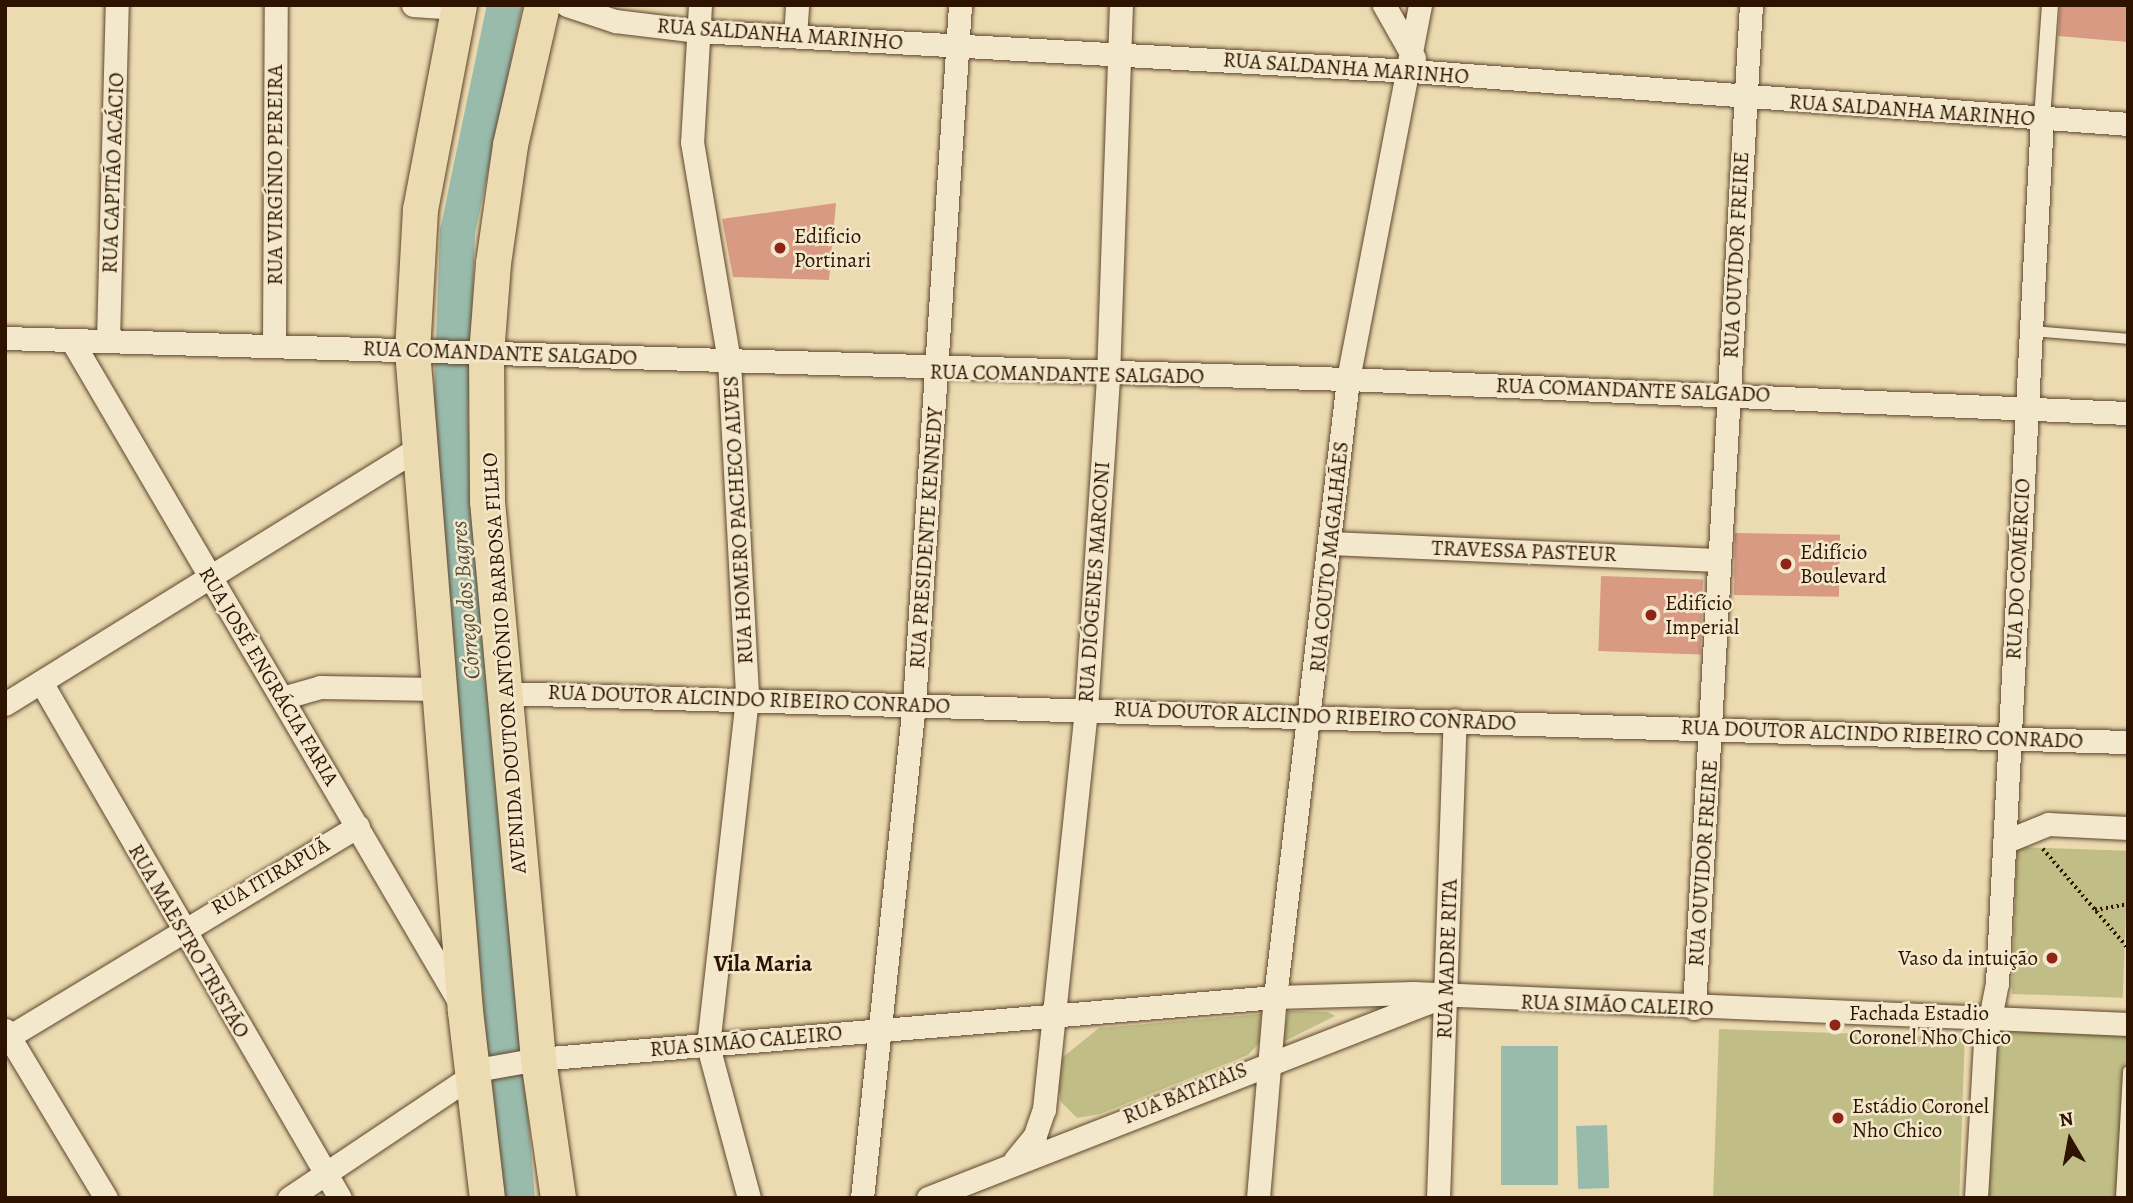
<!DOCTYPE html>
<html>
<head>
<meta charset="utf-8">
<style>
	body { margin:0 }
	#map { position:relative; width:2133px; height:1203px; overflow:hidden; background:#ecdbb1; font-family:Alegreya,serif }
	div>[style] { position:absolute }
	.green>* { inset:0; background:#c0bd86; transform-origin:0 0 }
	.water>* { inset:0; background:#99bbac; transform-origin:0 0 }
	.river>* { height:35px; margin:-17.5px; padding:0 17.5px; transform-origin:17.5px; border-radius:17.5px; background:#99bbac }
	.building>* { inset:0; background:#d89a83; transform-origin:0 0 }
	.path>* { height:3.5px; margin-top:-1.75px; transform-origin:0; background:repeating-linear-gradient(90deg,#2e1300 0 2px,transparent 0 5.5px) }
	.roads { filter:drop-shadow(0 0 2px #5e452c) drop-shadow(0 0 2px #5e452c) }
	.service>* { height:10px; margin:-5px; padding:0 5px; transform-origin:5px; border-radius:5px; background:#f3e8cc }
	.pedestrian>* { height:16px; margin:-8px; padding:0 8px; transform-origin:8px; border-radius:8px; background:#f3e8cc }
	.minor>* { height:23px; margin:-11.5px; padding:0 11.5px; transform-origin:11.5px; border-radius:11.5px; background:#f3e8cc }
	.primary>* { height:35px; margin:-17.5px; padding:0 17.5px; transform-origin:17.5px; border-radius:17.5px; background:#ecdbb1 }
	.dots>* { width:19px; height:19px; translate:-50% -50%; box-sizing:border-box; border:4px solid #f3e8cc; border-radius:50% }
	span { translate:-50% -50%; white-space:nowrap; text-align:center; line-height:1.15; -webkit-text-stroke:5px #f3e8cc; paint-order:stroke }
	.street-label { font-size:21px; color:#2e1300 }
	.poi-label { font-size:21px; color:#2e1300 }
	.left { translate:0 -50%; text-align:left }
	.right { translate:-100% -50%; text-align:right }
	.water-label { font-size:23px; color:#534e3c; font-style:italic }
	.neighbourhood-label { font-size:23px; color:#2e1300; font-weight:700 }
	.frame { position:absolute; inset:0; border:7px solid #2e1300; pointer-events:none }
	.north { position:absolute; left:2035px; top:1105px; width:70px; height:70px; -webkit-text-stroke:5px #f3e8cc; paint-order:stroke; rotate:350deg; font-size:19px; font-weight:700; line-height:28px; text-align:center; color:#2e1300 }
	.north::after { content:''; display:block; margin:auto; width:24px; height:32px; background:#2e1300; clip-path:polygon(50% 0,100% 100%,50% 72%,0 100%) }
</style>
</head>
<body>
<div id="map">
	<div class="green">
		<i style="left:2017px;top:847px;width:111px;height:147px;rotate:2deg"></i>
		<i style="clip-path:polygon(1288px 1011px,1328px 1012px,1335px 1016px,1283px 1042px)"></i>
		<i style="clip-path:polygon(1261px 1014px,1259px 1043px,1248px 1055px,1100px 1114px,1077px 1118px,1061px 1102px,1056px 1074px,1063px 1057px,1099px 1028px)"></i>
		<i style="left:1719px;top:1029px;width:246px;height:169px;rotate:2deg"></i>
		<i style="left:1996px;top:1029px;width:132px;height:169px;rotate:3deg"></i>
	</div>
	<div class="water">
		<i style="left:1501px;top:1046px;width:57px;height:139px"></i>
		<i style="left:1607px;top:1125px;width:63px;height:31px;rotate:88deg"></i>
	</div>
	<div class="river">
		<i style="left:504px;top:5px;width:231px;rotate:101.7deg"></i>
		<i style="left:457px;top:231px;width:187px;rotate:92.1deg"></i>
		<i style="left:450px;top:418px;width:783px;rotate:85.09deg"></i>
	</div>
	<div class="building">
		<i style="clip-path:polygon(2060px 5px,2128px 5px,2128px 42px,2058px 36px)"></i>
		<i style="clip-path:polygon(836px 203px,829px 280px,733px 277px,722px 219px)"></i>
		<i style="left:1735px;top:533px;width:105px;height:62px;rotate:1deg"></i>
		<i style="left:1601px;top:576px;width:102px;height:75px;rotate:2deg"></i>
	</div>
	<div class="path">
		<i style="left:2043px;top:849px;width:130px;rotate:49.4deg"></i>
		<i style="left:2095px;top:910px;width:34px;rotate:-10deg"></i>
	</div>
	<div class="roads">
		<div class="service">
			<i style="left:2031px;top:331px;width:97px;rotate:4.7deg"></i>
			<i style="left:2121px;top:1198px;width:127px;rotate:-86.8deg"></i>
		</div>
		<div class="pedestrian">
			<i style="left:2042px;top:119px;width:114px;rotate:-86deg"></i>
		</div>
		<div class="minor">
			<i style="left:413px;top:5px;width:45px;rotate:3.8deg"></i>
			<i style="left:567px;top:5px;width:51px;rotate:18.4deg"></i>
			<i style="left:615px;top:21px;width:84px;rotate:6.9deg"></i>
			<i style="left:698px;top:31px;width:715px;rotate:3.21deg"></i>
			<i style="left:1412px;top:71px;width:718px;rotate:4.23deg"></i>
			<i style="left:700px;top:5px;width:137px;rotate:93.3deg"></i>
			<i style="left:692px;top:142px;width:222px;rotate:80.4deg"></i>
			<i style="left:729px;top:361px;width:337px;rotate:86.9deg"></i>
			<i style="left:747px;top:698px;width:350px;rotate:96.4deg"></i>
			<i style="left:708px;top:1046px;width:157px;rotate:74.9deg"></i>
			<i style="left:1384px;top:5px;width:61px;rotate:60.5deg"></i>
			<i style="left:795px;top:36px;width:31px;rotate:-86deg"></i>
			<i style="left:5px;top:338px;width:1344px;rotate:1.75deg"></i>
			<i style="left:1348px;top:379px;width:781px;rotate:2.5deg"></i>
			<i style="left:108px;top:340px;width:335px;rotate:-88.5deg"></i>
			<i style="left:72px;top:341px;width:773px;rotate:59.62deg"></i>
			<i style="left:274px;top:345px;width:340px;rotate:-89.7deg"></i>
			<i style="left:1330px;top:543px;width:388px;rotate:2.5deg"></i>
			<i style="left:41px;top:682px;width:596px;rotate:59.91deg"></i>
			<i style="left:503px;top:693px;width:1626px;rotate:1.73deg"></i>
			<i style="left:282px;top:698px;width:40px;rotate:-16deg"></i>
			<i style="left:320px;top:687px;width:117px;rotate:1deg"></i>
			<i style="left:5px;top:704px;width:486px;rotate:-31.8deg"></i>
			<i style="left:2004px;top:842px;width:48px;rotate:-22.2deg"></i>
			<i style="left:2048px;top:824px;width:80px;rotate:2.9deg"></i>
			<i style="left:1694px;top:1008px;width:1005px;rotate:-86.75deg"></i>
			<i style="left:5px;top:1030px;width:196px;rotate:59deg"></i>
			<i style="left:5px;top:1039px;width:412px;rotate:-31.1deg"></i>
			<i style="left:1015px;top:1160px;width:32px;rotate:-51deg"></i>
			<i style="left:1035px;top:1135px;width:28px;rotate:-71deg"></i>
			<i style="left:1044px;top:1109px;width:402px;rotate:-84deg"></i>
			<i style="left:1086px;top:709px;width:334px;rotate:-86.2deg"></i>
			<i style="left:1108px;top:376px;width:371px;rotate:-88deg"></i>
			<i style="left:289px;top:1198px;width:232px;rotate:-33.8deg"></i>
			<i style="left:482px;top:1069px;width:57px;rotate:-10.1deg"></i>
			<i style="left:538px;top:1059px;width:740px;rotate:-4.81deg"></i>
			<i style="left:1275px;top:997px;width:138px;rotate:-1.7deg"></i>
			<i style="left:1413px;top:993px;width:716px;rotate:2.48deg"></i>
			<i style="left:862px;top:1198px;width:497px;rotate:-84deg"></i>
			<i style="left:914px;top:704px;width:701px;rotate:-86.23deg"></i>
			<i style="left:928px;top:1198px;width:538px;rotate:-21.37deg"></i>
			<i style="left:1258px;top:1198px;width:202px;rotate:-85.2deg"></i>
			<i style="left:1275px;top:997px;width:622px;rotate:-83.26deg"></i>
			<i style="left:1348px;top:379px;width:381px;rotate:-79.1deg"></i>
			<i style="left:1438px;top:1198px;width:478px;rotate:-88deg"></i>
			<i style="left:1976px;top:1198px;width:154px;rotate:-86.7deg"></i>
			<i style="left:1985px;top:1044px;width:62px;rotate:-78.9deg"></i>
			<i style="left:1997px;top:983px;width:865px;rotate:-87.02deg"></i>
		</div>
		<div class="primary">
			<i style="left:459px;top:5px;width:208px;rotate:100.8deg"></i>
			<i style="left:420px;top:209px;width:141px;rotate:93.2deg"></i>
			<i style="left:412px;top:350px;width:663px;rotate:85.42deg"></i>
			<i style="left:465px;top:1011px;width:188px;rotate:83.3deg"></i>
			<i style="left:542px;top:5px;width:144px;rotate:102.9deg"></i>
			<i style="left:510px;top:145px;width:119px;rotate:98.2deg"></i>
			<i style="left:493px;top:263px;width:91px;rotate:94.4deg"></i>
			<i style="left:486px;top:354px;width:147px;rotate:89.6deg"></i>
			<i style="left:487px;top:501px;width:560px;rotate:84.78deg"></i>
			<i style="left:538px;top:1059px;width:140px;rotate:81.8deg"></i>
		</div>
	</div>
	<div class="dots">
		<i style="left:780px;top:248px;background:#8f2418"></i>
		<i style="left:1786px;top:564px;background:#8f2418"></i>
		<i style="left:1651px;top:615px;background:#8f2418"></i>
		<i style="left:2052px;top:958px;background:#8f2418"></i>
		<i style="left:1835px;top:1025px;background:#8f2418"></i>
		<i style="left:1838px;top:1118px;background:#8f2418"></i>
	</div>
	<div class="street-label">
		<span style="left:780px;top:34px;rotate:4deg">RUA SALDANHA MARINHO</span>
		<span style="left:1346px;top:68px;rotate:4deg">RUA SALDANHA MARINHO</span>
		<span style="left:1912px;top:110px;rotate:4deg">RUA SALDANHA MARINHO</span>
		<span style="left:113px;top:173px;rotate:-88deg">RUA CAPITÃO ACÁCIO</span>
		<span style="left:275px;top:175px;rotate:-90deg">RUA VIRGÍNIO PEREIRA</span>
		<span style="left:1736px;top:255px;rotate:-87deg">RUA OUVIDOR FREIRE</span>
		<span style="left:500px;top:353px;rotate:2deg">RUA COMANDANTE SALGADO</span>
		<span style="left:1067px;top:374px;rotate:1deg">RUA COMANDANTE SALGADO</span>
		<span style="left:1633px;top:390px;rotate:2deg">RUA COMANDANTE SALGADO</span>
		<span style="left:738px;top:520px;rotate:-93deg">RUA HOMERO PACHECO ALVES</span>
		<span style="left:926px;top:538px;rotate:-86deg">RUA PRESIDENTE KENNEDY</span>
		<span style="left:1524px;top:551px;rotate:2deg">TRAVESSA PASTEUR</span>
		<span style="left:1329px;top:557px;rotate:-84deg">RUA COUTO MAGALHÃES</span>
		<span style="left:2018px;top:569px;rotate:-87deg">RUA DO COMÉRCIO</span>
		<span style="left:1094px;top:582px;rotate:-86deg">RUA DIÓGENES MARCONI</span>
		<span style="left:504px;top:663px;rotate:-94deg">AVENIDA DOUTOR ANTÔNIO BARBOSA FILHO</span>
		<span style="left:269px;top:676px;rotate:59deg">RUA JOSÉ ENGRÁCIA FARIA</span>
		<span style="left:749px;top:699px;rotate:2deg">RUA DOUTOR ALCINDO RIBEIRO CONRADO</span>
		<span style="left:1315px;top:716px;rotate:2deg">RUA DOUTOR ALCINDO RIBEIRO CONRADO</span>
		<span style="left:1882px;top:734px;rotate:2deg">RUA DOUTOR ALCINDO RIBEIRO CONRADO</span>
		<span style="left:1703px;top:863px;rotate:-86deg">RUA OUVIDOR FREIRE</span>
		<span style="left:270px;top:876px;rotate:-30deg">RUA ITIRAPUÃ</span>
		<span style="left:189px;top:941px;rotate:60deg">RUA MAESTRO TRISTÃO</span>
		<span style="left:1447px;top:959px;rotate:-88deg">RUA MADRE RITA</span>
		<span style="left:1617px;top:1005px;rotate:2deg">RUA SIMÃO CALEIRO</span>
		<span style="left:746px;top:1041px;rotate:-5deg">RUA SIMÃO CALEIRO</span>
		<span style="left:1185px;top:1093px;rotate:-22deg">RUA BATATAIS</span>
	</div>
	<div class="poi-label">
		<span class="left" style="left:794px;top:248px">Edifício<br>Portinari</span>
		<span class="left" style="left:1800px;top:564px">Edifício<br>Boulevard</span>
		<span class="left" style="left:1665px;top:615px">Edifício<br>Imperial</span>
		<span class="right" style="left:2038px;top:958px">Vaso da intuição</span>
		<span class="left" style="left:1849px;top:1025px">Fachada Estadio<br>Coronel Nho Chico</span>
		<span class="left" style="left:1852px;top:1118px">Estádio Coronel<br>Nho Chico</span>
	</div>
	<div class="water-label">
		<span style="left:466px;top:600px;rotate:-95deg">Córrego dos Bagres</span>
	</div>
	<div class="neighbourhood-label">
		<span style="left:763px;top:964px">Vila Maria</span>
	</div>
	<div class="frame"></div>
	<div class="north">N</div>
</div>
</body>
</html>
